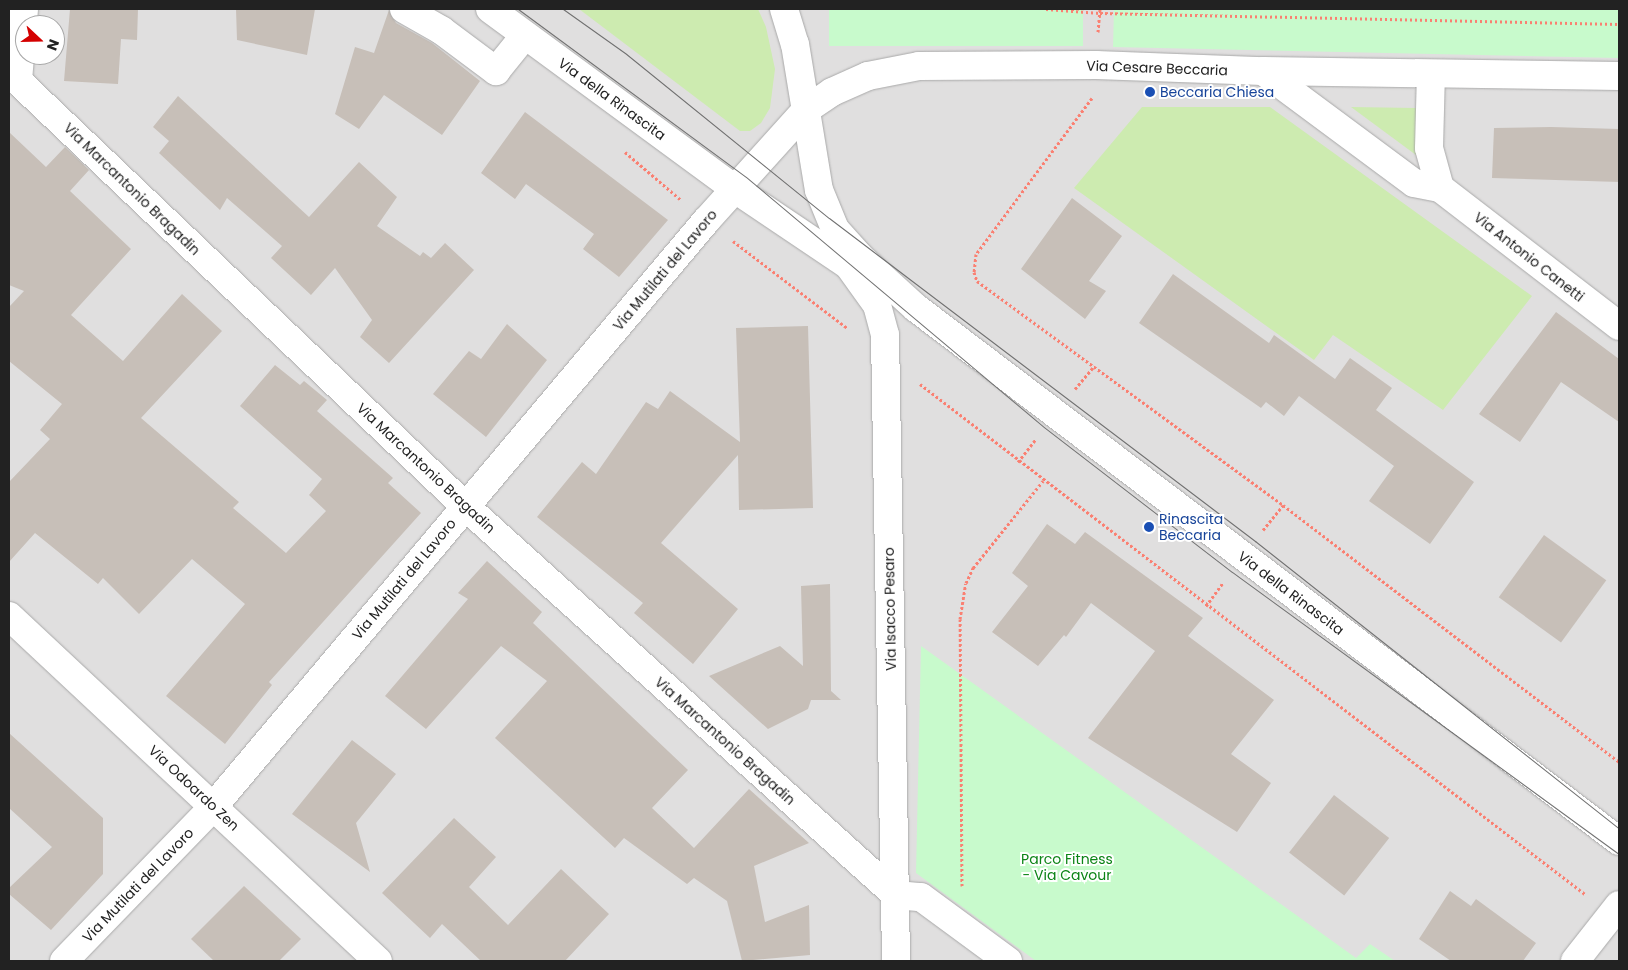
<!DOCTYPE html>
<html>
<head>
<meta charset="utf-8">
<style>
	body { margin:0 }
	#map { position:relative; width:1628px; height:970px; overflow:hidden; background:#f2efe9; font-family:Poppins,sans-serif }
	div>[style] { position:absolute }
	.residential>* { inset:0; background:#e0dfdf }
	.grass>* { inset:0; background:#cdebb0 }
	.park>* { inset:0; background:#c8facc; transform-origin:0 0 }
	.building>* { inset:0; background:#c7bfb8; transform-origin:0 0 }
	.path>* { height:3px; margin-top:-1.5px; transform-origin:0; background:repeating-linear-gradient(90deg,#fa8072 0 2.5px,transparent 0 5px) }
	.roads { filter:drop-shadow(0 0 1px #a9a9a9) drop-shadow(0 0 1px #a9a9a9) }
	.minor>* { height:28px; margin:-14px; padding:0 14px; transform-origin:14px; border-radius:14px; background:#fff }
	.tram>* { height:1px; margin:-0.5px; padding:0 0.5px; transform-origin:0.5px; border-radius:0.5px; background:#707070 }
	.dots>* { width:14px; height:14px; translate:-50% -50%; box-sizing:border-box; border:2px solid #fff; border-radius:50% }
	span { translate:-50% -50%; white-space:nowrap; text-align:center; line-height:1.15; -webkit-text-stroke:4px #fff; paint-order:stroke }
	.street-label { font-size:14px; color:#222 }
	.transit-label { font-size:14px; color:#164399 }
	.left { translate:0 -50%; text-align:left }
	.park-label { font-size:14px; color:#0c8416 }
	.frame { position:absolute; inset:0; border:10px solid #222; pointer-events:none }
	.north { position:absolute; left:15px; top:15px; width:50px; height:50px; box-sizing:border-box; background:#fff; border:1px solid #a7a7a7; border-radius:50%; rotate:111deg; font-size:14px; font-weight:700; line-height:20px; text-align:center; color:#222 }
	.north::after { content:''; display:block; margin:auto; width:18px; height:22px; background:#d40000; clip-path:polygon(50% 0,100% 100%,50% 72%,0 100%) }
</style>
</head>
<body>
<div id="map">
	<div class="residential">
		<i style="clip-path:polygon(evenodd,9px 9px,1619px 9px,1619px 961px,9px 961px,9px 9px,25px 25px,55px 25px,55px 55px,25px 55px,25px 25px)"></i>
	</div>
	<div class="grass">
		<i style="clip-path:polygon(579px 9px,758px 9px,766px 27px,775px 69px,770px 108px,761px 123px,750px 131px,740px 131px)"></i>
		<i style="clip-path:polygon(1142px 107px,1270px 107px,1532px 296px,1443px 410px,1333px 335px,1314px 360px,1074px 188px)"></i>
		<i style="clip-path:polygon(1351px 107px,1416px 108px,1416px 155px)"></i>
	</div>
	<div class="park">
		<i style="left:829px;top:9px;width:254px;height:37px"></i>
		<i style="clip-path:polygon(1114px 9px,1619px 9px,1619px 58px,1113px 47px)"></i>
		<i style="clip-path:polygon(921px 646px,1356px 958px,1370px 944px,1395px 961px,1036px 961px,916px 873px)"></i>
	</div>
	<div class="building">
		<i style="clip-path:polygon(70px 9px,138px 9px,137px 40px,121px 39px,118px 84px,64px 81px)"></i>
		<i style="clip-path:polygon(236px 9px,315px 9px,307px 55px,237px 40px)"></i>
		<i style="clip-path:polygon(389px 10px,396px 23px,432px 43px,480px 81px,442px 135px,384px 95px,359px 129px,335px 114px,355px 47px,374px 53px)"></i>
		<i style="clip-path:polygon(178px 96px,309px 217px,359px 162px,397px 197px,377px 226px,420px 256px,423px 252px,431px 258px,445px 243px,474px 270px,389px 363px,360px 337px,372px 320px,335px 268px,311px 295px,271px 258px,282px 246px,227px 198px,220px 210px,159px 153px,169px 141px,153px 127px)"></i>
		<i style="clip-path:polygon(525px 112px,668px 220px,619px 277px,583px 249px,594px 234px,526px 184px,515px 199px,481px 173px)"></i>
		<i style="clip-path:polygon(1551px 127px,1619px 129px,1619px 182px,1492px 178px,1494px 128px)"></i>
		<i style="clip-path:polygon(9px 132px,46px 167px,65px 147px,89px 170px,70px 191px,131px 249px,71px 315px,123px 361px,182px 294px,222px 331px,141px 418px,239px 502px,233px 508px,286px 553px,326px 511px,309px 495px,322px 479px,240px 406px,275px 365px,300px 385px,304px 381px,327px 400px,317px 411px,393px 478px,388px 483px,421px 513px,269px 682px,272px 685px,225px 744px,166px 696px,245px 604px,192px 559px,139px 614px,103px 578px,98px 584px,35px 533px,9px 562px,9px 482px,50px 439px,40px 430px,62px 404px,9px 361px,9px 307px,24px 291px,9px 285px)"></i>
		<i style="clip-path:polygon(1072px 198px,1122px 236px,1089px 281px,1106px 291px,1085px 319px,1021px 269px)"></i>
		<i style="clip-path:polygon(1173px 274px,1269px 343px,1274px 335px,1335px 379px,1350px 358px,1392px 388px,1376px 410px,1474px 482px,1430px 544px,1369px 501px,1394px 466px,1299px 396px,1284px 416px,1266px 402px,1261px 408px,1139px 323px)"></i>
		<i style="clip-path:polygon(1556px 312px,1619px 359px,1619px 422px,1561px 382px,1520px 442px,1479px 414px)"></i>
		<i style="clip-path:polygon(507px 324px,547px 360px,486px 437px,433px 394px,469px 351px,481px 359px)"></i>
		<i style="clip-path:polygon(808px 326px,813px 508px,739px 510px,738px 455px,661px 543px,738px 609px,693px 664px,634px 613px,643px 603px,537px 517px,582px 462px,596px 474px,646px 402px,658px 409px,670px 391px,740px 442px,736px 328px)"></i>
		<i style="clip-path:polygon(1047px 524px,1075px 544px,1085px 532px,1203px 618px,1188px 636px,1274px 700px,1231px 754px,1271px 783px,1237px 832px,1088px 738px,1155px 651px,1091px 603px,1066px 637px,1064px 635px,1038px 666px,992px 632px,1028px 586px,1012px 573px)"></i>
		<i style="left:1544px;top:535px;width:77px;height:77px;rotate:36deg"></i>
		<i style="clip-path:polygon(487px 561px,542px 612px,533px 623px,688px 770px,652px 808px,694px 848px,749px 789px,809px 843px,754px 866px,765px 922px,809px 905px,810px 955px,742px 961px,727px 901px,694px 878px,687px 884px,624px 838px,615px 848px,495px 738px,547px 681px,501px 646px,426px 729px,385px 696px,468px 599px,458px 593px)"></i>
		<i style="clip-path:polygon(830px 584px,831px 691px,841px 700px,811px 700px,808px 709px,768px 729px,709px 676px,780px 646px,803px 666px,801px 586px)"></i>
		<i style="clip-path:polygon(9px 733px,103px 818px,103px 874px,51px 930px,9px 894px,9px 888px,52px 847px,9px 808px)"></i>
		<i style="clip-path:polygon(352px 740px,396px 774px,356px 823px,370px 872px,292px 814px)"></i>
		<i style="left:1334px;top:795px;width:70px;height:73px;rotate:38deg"></i>
		<i style="clip-path:polygon(454px 818px,496px 857px,469px 887px,508px 925px,561px 869px,609px 914px,565px 961px,481px 961px,442px 924px,430px 938px,382px 893px)"></i>
		<i style="clip-path:polygon(244px 886px,301px 939px,279px 961px,214px 961px,191px 939px)"></i>
		<i style="clip-path:polygon(1450px 891px,1471px 906px,1476px 899px,1536px 943px,1523px 961px,1451px 961px,1419px 939px)"></i>
	</div>
	<div class="path">
		<i style="left:1046px;top:9px;width:54px;rotate:4.2deg"></i>
		<i style="left:1100px;top:13px;width:519px;rotate:1.21deg"></i>
		<i style="left:1098px;top:32px;width:23px;rotate:-85deg"></i>
		<i style="left:1092px;top:98px;width:194px;rotate:126.6deg"></i>
		<i style="left:976px;top:254px;width:18px;rotate:96deg"></i>
		<i style="left:974px;top:272px;width:9px;rotate:72deg"></i>
		<i style="left:977px;top:281px;width:379px;rotate:36.2deg"></i>
		<i style="left:1283px;top:505px;width:423px;rotate:37.4deg"></i>
		<i style="left:625px;top:152px;width:74px;rotate:40.6deg"></i>
		<i style="left:733px;top:241px;width:143px;rotate:37.3deg"></i>
		<i style="left:920px;top:384px;width:838px;rotate:37.49deg"></i>
		<i style="left:1075px;top:389px;width:30px;rotate:-50deg"></i>
		<i style="left:1018px;top:462px;width:29px;rotate:-52deg"></i>
		<i style="left:1263px;top:530px;width:32px;rotate:-51deg"></i>
		<i style="left:1206px;top:606px;width:29px;rotate:-54deg"></i>
		<i style="left:962px;top:886px;width:267px;rotate:-90.4deg"></i>
		<i style="left:960px;top:619px;width:36px;rotate:-81deg"></i>
		<i style="left:966px;top:583px;width:17px;rotate:-65deg"></i>
		<i style="left:973px;top:568px;width:112px;rotate:-51.2deg"></i>
	</div>
	<div class="roads">
		<div class="minor">
			<i style="left:24px;top:9px;width:72px;rotate:94.8deg"></i>
			<i style="left:18px;top:81px;width:617px;rotate:43.55deg"></i>
			<i style="left:465px;top:506px;width:581px;rotate:42.07deg"></i>
			<i style="left:404px;top:9px;width:43px;rotate:29.6deg"></i>
			<i style="left:441px;top:30px;width:69px;rotate:36.7deg"></i>
			<i style="left:496px;top:71px;width:46px;rotate:-51.1deg"></i>
			<i style="left:490px;top:9px;width:304px;rotate:36.3deg"></i>
			<i style="left:735px;top:189px;width:151px;rotate:33.9deg"></i>
			<i style="left:784px;top:9px;width:37px;rotate:73deg"></i>
			<i style="left:795px;top:44px;width:148px;rotate:80.7deg"></i>
			<i style="left:819px;top:190px;width:42px;rotate:67.7deg"></i>
			<i style="left:835px;top:229px;width:36px;rotate:48deg"></i>
			<i style="left:859px;top:256px;width:77px;rotate:42.4deg"></i>
			<i style="left:916px;top:308px;width:882px;rotate:37.17deg"></i>
			<i style="left:1263px;top:71px;width:188px;rotate:36.6deg"></i>
			<i style="left:1414px;top:183px;width:26px;rotate:11deg"></i>
			<i style="left:1440px;top:188px;width:41px;rotate:-105.4deg"></i>
			<i style="left:1429px;top:148px;width:74px;rotate:-88.5deg"></i>
			<i style="left:1440px;top:188px;width:226px;rotate:37.6deg"></i>
			<i style="left:849px;top:266px;width:48px;rotate:54.3deg"></i>
			<i style="left:877px;top:305px;width:31px;rotate:75deg"></i>
			<i style="left:885px;top:335px;width:626px;rotate:88.99deg"></i>
			<i style="left:9px;top:616px;width:505px;rotate:43.07deg"></i>
			<i style="left:896px;top:895px;width:25px;rotate:5deg"></i>
			<i style="left:921px;top:897px;width:108px;rotate:36.3deg"></i>
			<i style="left:64px;top:961px;width:214px;rotate:-45.9deg"></i>
			<i style="left:213px;top:807px;width:766px;rotate:-49.93deg"></i>
			<i style="left:706px;top:221px;width:151px;rotate:-48deg"></i>
			<i style="left:807px;top:109px;width:30px;rotate:-34deg"></i>
			<i style="left:832px;top:92px;width:39px;rotate:-24deg"></i>
			<i style="left:868px;top:76px;width:52px;rotate:-11.1deg"></i>
			<i style="left:919px;top:66px;width:177px;rotate:-0.3deg"></i>
			<i style="left:1096px;top:65px;width:167px;rotate:2.1deg"></i>
			<i style="left:1263px;top:71px;width:356px;rotate:0.8deg"></i>
			<i style="left:1575px;top:961px;width:71px;rotate:-51.8deg"></i>
		</div>
	</div>
	<div class="tram">
		<i style="left:518px;top:9px;width:283px;rotate:36.4deg"></i>
		<i style="left:746px;top:177px;width:390px;rotate:40deg"></i>
		<i style="left:1045px;top:428px;width:236px;rotate:37.6deg"></i>
		<i style="left:1232px;top:572px;width:479px;rotate:36.1deg"></i>
		<i style="left:563px;top:9px;width:76px;rotate:35.4deg"></i>
		<i style="left:625px;top:53px;width:262px;rotate:39deg"></i>
		<i style="left:829px;top:218px;width:535px;rotate:37.17deg"></i>
		<i style="left:1255px;top:541px;width:464px;rotate:38.3deg"></i>
	</div>
	<div class="dots">
		<i style="left:1150px;top:92px;background:#1a4fb4"></i>
		<i style="left:1149px;top:527px;background:#1a4fb4"></i>
	</div>
	<div class="street-label">
		<span style="left:1157px;top:68px;rotate:2deg">Via Cesare Beccaria</span>
		<span style="left:612px;top:99px;rotate:36deg">Via della Rinascita</span>
		<span style="left:132px;top:189px;rotate:44deg">Via Marcantonio Bragadin</span>
		<span style="left:1529px;top:257px;rotate:38deg">Via Antonio Canetti</span>
		<span style="left:665px;top:270px;rotate:-50deg">Via Mutilati del Lavoro</span>
		<span style="left:426px;top:468px;rotate:43deg">Via Marcantonio Bragadin</span>
		<span style="left:404px;top:579px;rotate:-50deg">Via Mutilati del Lavoro</span>
		<span style="left:1291px;top:593px;rotate:37deg">Via della Rinascita</span>
		<span style="left:890px;top:609px;rotate:-91deg">Via Isacco Pesaro</span>
		<span style="left:725px;top:741px;rotate:42deg">Via Marcantonio Bragadin</span>
		<span style="left:194px;top:788px;rotate:43deg">Via Odoardo Zen</span>
		<span style="left:138px;top:885px;rotate:-46deg">Via Mutilati del Lavoro</span>
	</div>
	<div class="transit-label">
		<span class="left" style="left:1160px;top:92px">Beccaria Chiesa</span>
		<span class="left" style="left:1159px;top:527px">Rinascita<br>Beccaria</span>
	</div>
	<div class="park-label">
		<span style="left:1067px;top:867px">Parco Fitness<br>- Via Cavour</span>
	</div>
	<div class="frame"></div>
	<div class="north">N</div>
</div>
</body>
</html>
